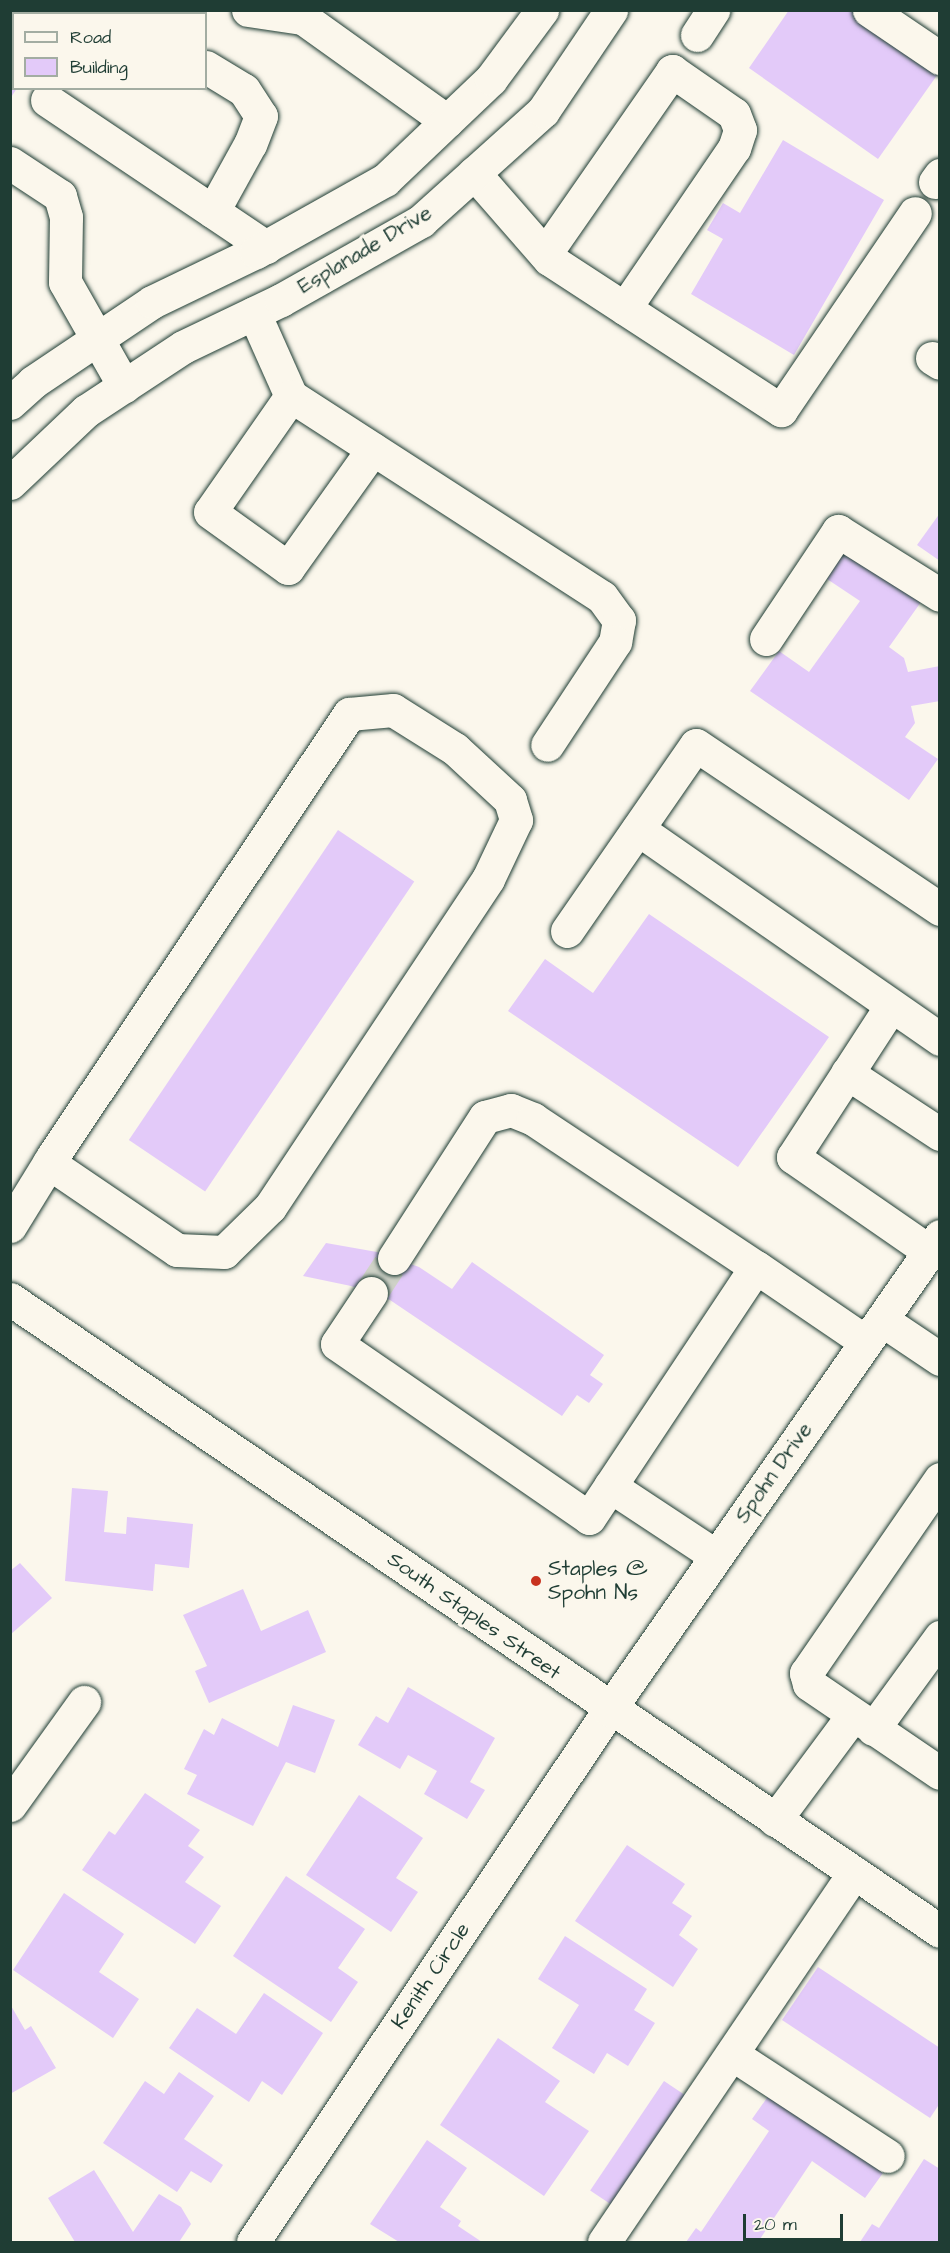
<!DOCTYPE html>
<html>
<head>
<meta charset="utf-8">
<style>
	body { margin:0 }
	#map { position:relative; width:950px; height:2253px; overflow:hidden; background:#fbf7ec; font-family:"Architects Daughter",sans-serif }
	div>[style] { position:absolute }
	.building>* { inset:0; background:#e3caf9; transform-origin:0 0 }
	.minor-tunnel>* { height:33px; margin-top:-16.5px; transform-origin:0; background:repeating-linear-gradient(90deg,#cfd2c7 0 33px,transparent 0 49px) }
	.roads { filter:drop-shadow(0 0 2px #1f3d34) drop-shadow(0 0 2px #1f3d34) }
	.minor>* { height:33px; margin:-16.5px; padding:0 16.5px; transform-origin:16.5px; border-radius:16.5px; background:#fbf7ec }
	.major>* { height:33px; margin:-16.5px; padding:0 16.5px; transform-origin:16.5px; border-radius:16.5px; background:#fbf7ec }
	.dots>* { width:16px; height:16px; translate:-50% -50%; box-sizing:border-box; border:3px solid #fbf7ec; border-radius:50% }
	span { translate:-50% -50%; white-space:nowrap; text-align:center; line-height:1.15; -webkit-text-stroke:6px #fbf7ec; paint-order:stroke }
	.street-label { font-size:21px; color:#1f3d34 }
	.poi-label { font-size:21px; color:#1f3d34 }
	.left { translate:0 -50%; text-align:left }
	.frame { position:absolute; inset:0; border:12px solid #1f3d34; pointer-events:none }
	.legend { position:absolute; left:12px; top:12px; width:195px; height:78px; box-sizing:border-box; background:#fbf7ec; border:2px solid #a3ada2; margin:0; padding:8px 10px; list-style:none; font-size:18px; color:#1f3d34 }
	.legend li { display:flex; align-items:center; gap:12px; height:30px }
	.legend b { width:30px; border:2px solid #a3ada2 }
	.scale { position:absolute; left:743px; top:2214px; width:100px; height:27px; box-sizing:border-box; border:3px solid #1f3d34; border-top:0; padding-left:8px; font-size:18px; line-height:21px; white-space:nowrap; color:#1f3d34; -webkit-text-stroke:4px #fbf7ec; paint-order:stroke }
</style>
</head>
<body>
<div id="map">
	<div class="building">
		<i style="clip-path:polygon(789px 10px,857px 10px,940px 71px,878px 159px,749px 68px)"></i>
		<i style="clip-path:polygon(10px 21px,14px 88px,17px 88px,10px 99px)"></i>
		<i style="clip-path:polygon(783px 140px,884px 200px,794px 355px,691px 294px,723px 239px,707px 230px,723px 203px,740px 213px)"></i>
		<i style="clip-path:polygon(940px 513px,940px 561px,917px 545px)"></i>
		<i style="clip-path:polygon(846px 550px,921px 602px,889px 647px,904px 658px,908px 672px,940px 666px,940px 701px,911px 706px,915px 723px,905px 737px,938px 759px,909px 800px,750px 691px,779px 651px,809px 672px,860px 601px,827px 579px)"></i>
		<i style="left:338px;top:830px;width:92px;height:374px;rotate:34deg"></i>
		<i style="clip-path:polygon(649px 914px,829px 1037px,738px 1167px,508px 1011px,545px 959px,593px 993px)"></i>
		<i style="clip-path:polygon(326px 1243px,377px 1252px,419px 1267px,452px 1289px,472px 1262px,604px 1355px,590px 1375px,603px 1384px,589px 1403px,577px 1395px,562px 1416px,390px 1300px,351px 1286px,303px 1276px)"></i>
		<i style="clip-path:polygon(72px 1488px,108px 1491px,104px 1532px,126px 1534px,127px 1517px,193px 1524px,189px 1568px,155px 1564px,153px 1591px,65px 1581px)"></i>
		<i style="clip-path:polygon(20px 1563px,52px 1598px,10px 1635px,10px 1571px)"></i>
		<i style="clip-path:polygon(243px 1589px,261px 1631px,308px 1610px,326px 1652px,209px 1703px,195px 1671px,207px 1666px,183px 1615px)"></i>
		<i style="clip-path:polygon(408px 1687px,495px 1738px,470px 1782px,485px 1790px,467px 1819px,424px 1794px,437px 1771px,408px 1755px,400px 1769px,358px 1745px,376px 1716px,388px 1723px)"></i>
		<i style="clip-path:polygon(293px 1705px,335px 1720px,315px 1773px,286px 1762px,253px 1826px,187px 1794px,197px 1775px,184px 1769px,204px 1729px,214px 1735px,222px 1718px,278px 1747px)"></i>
		<i style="clip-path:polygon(145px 1793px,200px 1830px,188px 1846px,204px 1857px,185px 1882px,221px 1906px,195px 1944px,82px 1870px,109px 1831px,115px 1835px)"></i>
		<i style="clip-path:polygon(359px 1795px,423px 1838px,396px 1878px,418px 1892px,391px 1932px,306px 1875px)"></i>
		<i style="clip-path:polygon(627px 1845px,685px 1884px,672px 1903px,692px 1916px,679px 1935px,698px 1949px,673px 1987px,575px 1921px)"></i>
		<i style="clip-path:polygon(286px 1876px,365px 1929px,338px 1968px,358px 1982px,331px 2022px,233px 1956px)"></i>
		<i style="clip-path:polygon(64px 1893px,124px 1934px,99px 1972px,139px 1999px,113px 2038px,13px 1970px)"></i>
		<i style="clip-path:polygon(565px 1936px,647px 1989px,634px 2010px,655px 2023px,628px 2066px,607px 2053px,594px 2074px,552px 2048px,579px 2005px,538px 1979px)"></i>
		<i style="clip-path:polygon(818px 1967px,940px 2048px,940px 2103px,930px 2118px,782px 2020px)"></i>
		<i style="clip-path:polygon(264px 1993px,323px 2033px,282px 2095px,262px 2081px,249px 2102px,169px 2048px,197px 2008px,236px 2034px)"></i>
		<i style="clip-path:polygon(10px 2004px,25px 2030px,31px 2026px,56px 2068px,10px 2094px)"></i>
		<i style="clip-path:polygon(498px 2038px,560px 2081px,545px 2102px,589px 2131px,544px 2196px,440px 2125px)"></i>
		<i style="clip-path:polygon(179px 2072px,214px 2096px,184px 2139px,223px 2165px,211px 2183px,191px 2171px,177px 2192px,103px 2143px,145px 2081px,164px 2094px)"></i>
		<i style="left:664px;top:2081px;width:27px;height:132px;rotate:34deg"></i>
		<i style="clip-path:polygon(769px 2095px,883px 2173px,865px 2198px,812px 2161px,758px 2242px,686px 2242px,696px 2228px,701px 2232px,769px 2131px,752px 2119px)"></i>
		<i style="clip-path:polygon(427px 2140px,467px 2168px,440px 2207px,461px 2221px,458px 2226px,482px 2242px,399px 2242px,370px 2224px)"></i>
		<i style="clip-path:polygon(924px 2159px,940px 2169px,940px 2242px,860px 2242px,872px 2224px,879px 2228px)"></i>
		<i style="clip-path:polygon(94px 2170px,133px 2232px,159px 2194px,181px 2207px,191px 2224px,179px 2242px,75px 2242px,48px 2198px)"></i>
	</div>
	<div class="minor-tunnel">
		<i style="left:371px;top:1293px;width:42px;rotate:-56.7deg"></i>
	</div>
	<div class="roads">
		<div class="minor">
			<i style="left:108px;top:10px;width:6px;rotate:39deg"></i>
			<i style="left:248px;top:10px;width:56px;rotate:8.3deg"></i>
			<i style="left:303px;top:18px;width:177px;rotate:35.6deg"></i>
			<i style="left:869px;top:10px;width:86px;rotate:34.1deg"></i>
			<i style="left:697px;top:35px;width:30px;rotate:-57deg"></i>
			<i style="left:206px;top:67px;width:44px;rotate:31.2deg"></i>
			<i style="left:244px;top:90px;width:31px;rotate:57deg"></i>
			<i style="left:261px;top:116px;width:30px;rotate:111deg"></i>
			<i style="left:250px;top:144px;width:77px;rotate:118.9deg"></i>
			<i style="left:47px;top:100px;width:264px;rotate:33.9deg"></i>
			<i style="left:10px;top:163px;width:60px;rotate:33.4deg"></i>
			<i style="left:60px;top:196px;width:22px;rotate:74deg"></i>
			<i style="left:66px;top:217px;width:65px;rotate:90.9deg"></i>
			<i style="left:65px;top:282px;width:120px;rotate:60.4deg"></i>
			<i style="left:474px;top:173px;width:114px;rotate:48.9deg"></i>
			<i style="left:549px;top:259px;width:277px;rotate:33.1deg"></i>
			<i style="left:781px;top:410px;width:238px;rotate:-55.8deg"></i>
			<i style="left:935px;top:182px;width:9px;rotate:-54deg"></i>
			<i style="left:545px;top:254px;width:223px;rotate:-55.2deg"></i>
			<i style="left:672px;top:71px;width:75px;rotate:34.7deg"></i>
			<i style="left:734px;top:114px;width:17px;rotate:69deg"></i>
			<i style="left:740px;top:130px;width:19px;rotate:108deg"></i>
			<i style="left:734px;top:148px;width:194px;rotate:124.3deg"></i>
			<i style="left:254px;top:313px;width:91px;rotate:66deg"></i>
			<i style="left:291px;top:396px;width:370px;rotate:32.9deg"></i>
			<i style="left:602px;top:597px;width:29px;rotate:54deg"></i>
			<i style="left:619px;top:620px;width:22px;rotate:100deg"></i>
			<i style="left:615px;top:642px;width:123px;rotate:123.4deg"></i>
			<i style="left:932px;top:358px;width:9px;rotate:32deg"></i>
			<i style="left:291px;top:396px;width:141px;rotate:124.9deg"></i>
			<i style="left:210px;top:512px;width:96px;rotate:35.7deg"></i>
			<i style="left:288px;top:568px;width:146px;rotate:-54.5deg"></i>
			<i style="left:10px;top:403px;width:31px;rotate:-42deg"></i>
			<i style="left:33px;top:382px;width:143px;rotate:-33.9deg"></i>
			<i style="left:152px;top:302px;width:115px;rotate:-25.7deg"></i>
			<i style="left:256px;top:252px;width:148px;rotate:-29.2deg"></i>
			<i style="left:385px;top:180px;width:146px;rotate:-43.6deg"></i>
			<i style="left:491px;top:79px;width:86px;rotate:-53.5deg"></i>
			<i style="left:10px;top:483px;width:105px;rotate:-43.5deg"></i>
			<i style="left:86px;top:411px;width:116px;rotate:-33.4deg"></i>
			<i style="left:183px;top:347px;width:109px;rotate:-25.6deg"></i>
			<i style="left:281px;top:300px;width:161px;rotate:-29.4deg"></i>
			<i style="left:421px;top:221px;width:164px;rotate:-42deg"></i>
			<i style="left:543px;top:111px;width:122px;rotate:-56deg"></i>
			<i style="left:766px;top:639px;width:130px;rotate:-56.3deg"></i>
			<i style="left:838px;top:531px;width:120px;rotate:32.1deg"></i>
			<i style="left:638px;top:829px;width:368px;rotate:34.8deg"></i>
			<i style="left:567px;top:931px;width:226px;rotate:-55.3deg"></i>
			<i style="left:696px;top:745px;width:294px;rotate:33.9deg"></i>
			<i style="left:891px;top:1006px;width:180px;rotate:123deg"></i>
			<i style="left:793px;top:1157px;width:165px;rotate:34.7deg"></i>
			<i style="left:847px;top:1073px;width:111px;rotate:33.3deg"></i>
			<i style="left:10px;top:1226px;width:82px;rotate:-58.4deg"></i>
			<i style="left:53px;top:1156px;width:532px;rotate:-56.19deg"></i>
			<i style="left:349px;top:714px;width:44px;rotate:-5.2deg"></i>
			<i style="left:393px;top:710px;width:73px;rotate:32.2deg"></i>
			<i style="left:455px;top:749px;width:75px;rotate:42.8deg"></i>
			<i style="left:510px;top:800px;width:21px;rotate:73deg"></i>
			<i style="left:516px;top:820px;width:65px;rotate:115.4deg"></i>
			<i style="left:488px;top:879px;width:394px;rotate:123.6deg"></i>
			<i style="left:270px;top:1207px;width:64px;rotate:135.6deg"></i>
			<i style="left:224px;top:1252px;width:47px;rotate:-177.6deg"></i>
			<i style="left:177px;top:1250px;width:155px;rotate:-145.8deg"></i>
			<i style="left:394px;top:1258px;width:168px;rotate:-57.2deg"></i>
			<i style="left:485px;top:1117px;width:27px;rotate:-15deg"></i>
			<i style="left:511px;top:1110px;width:24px;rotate:22deg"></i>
			<i style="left:533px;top:1119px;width:268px;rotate:33.6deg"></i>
			<i style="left:371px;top:1293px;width:61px;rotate:123.7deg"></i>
			<i style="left:337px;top:1344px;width:306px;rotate:34.6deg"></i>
			<i style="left:589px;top:1518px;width:301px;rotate:-56.4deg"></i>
			<i style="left:756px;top:1267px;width:133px;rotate:34.3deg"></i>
			<i style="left:882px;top:1320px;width:70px;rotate:33.9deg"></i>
			<i style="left:940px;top:1479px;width:236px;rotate:124.6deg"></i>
			<i style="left:806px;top:1673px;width:11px;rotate:75deg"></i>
			<i style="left:809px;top:1684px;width:158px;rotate:34.2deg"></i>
			<i style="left:610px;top:1486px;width:127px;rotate:33.4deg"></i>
			<i style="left:873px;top:1729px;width:114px;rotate:-53.9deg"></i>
			<i style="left:10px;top:1805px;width:127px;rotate:-54.3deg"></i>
			<i style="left:775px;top:1820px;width:131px;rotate:-53.4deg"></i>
			<i style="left:732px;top:2054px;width:186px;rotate:33.2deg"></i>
			<i style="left:253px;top:2242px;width:640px;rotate:-56.21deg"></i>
			<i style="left:609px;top:1710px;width:578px;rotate:-55.07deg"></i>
			<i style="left:604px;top:2242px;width:446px;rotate:-55.9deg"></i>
		</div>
		<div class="major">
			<i style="left:10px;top:1299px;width:1124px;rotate:34.2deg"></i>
		</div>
	</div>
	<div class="dots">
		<i style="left:536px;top:1581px;background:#c8321e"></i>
	</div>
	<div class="street-label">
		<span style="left:365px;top:250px;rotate:-31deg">Esplanade Drive</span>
		<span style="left:774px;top:1473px;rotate:-55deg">Spohn Drive</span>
		<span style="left:474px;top:1616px;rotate:35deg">South Staples Street</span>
		<span style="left:431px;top:1976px;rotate:-56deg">Kenith Circle</span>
	</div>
	<div class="poi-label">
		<span class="left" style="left:548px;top:1581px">Staples @<br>Spohn Ns</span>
	</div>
	<div class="frame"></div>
	<ul class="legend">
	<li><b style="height:8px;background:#fbf7ec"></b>Road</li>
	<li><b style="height:16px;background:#e3caf9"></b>Building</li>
	</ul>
	<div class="scale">20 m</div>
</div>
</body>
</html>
